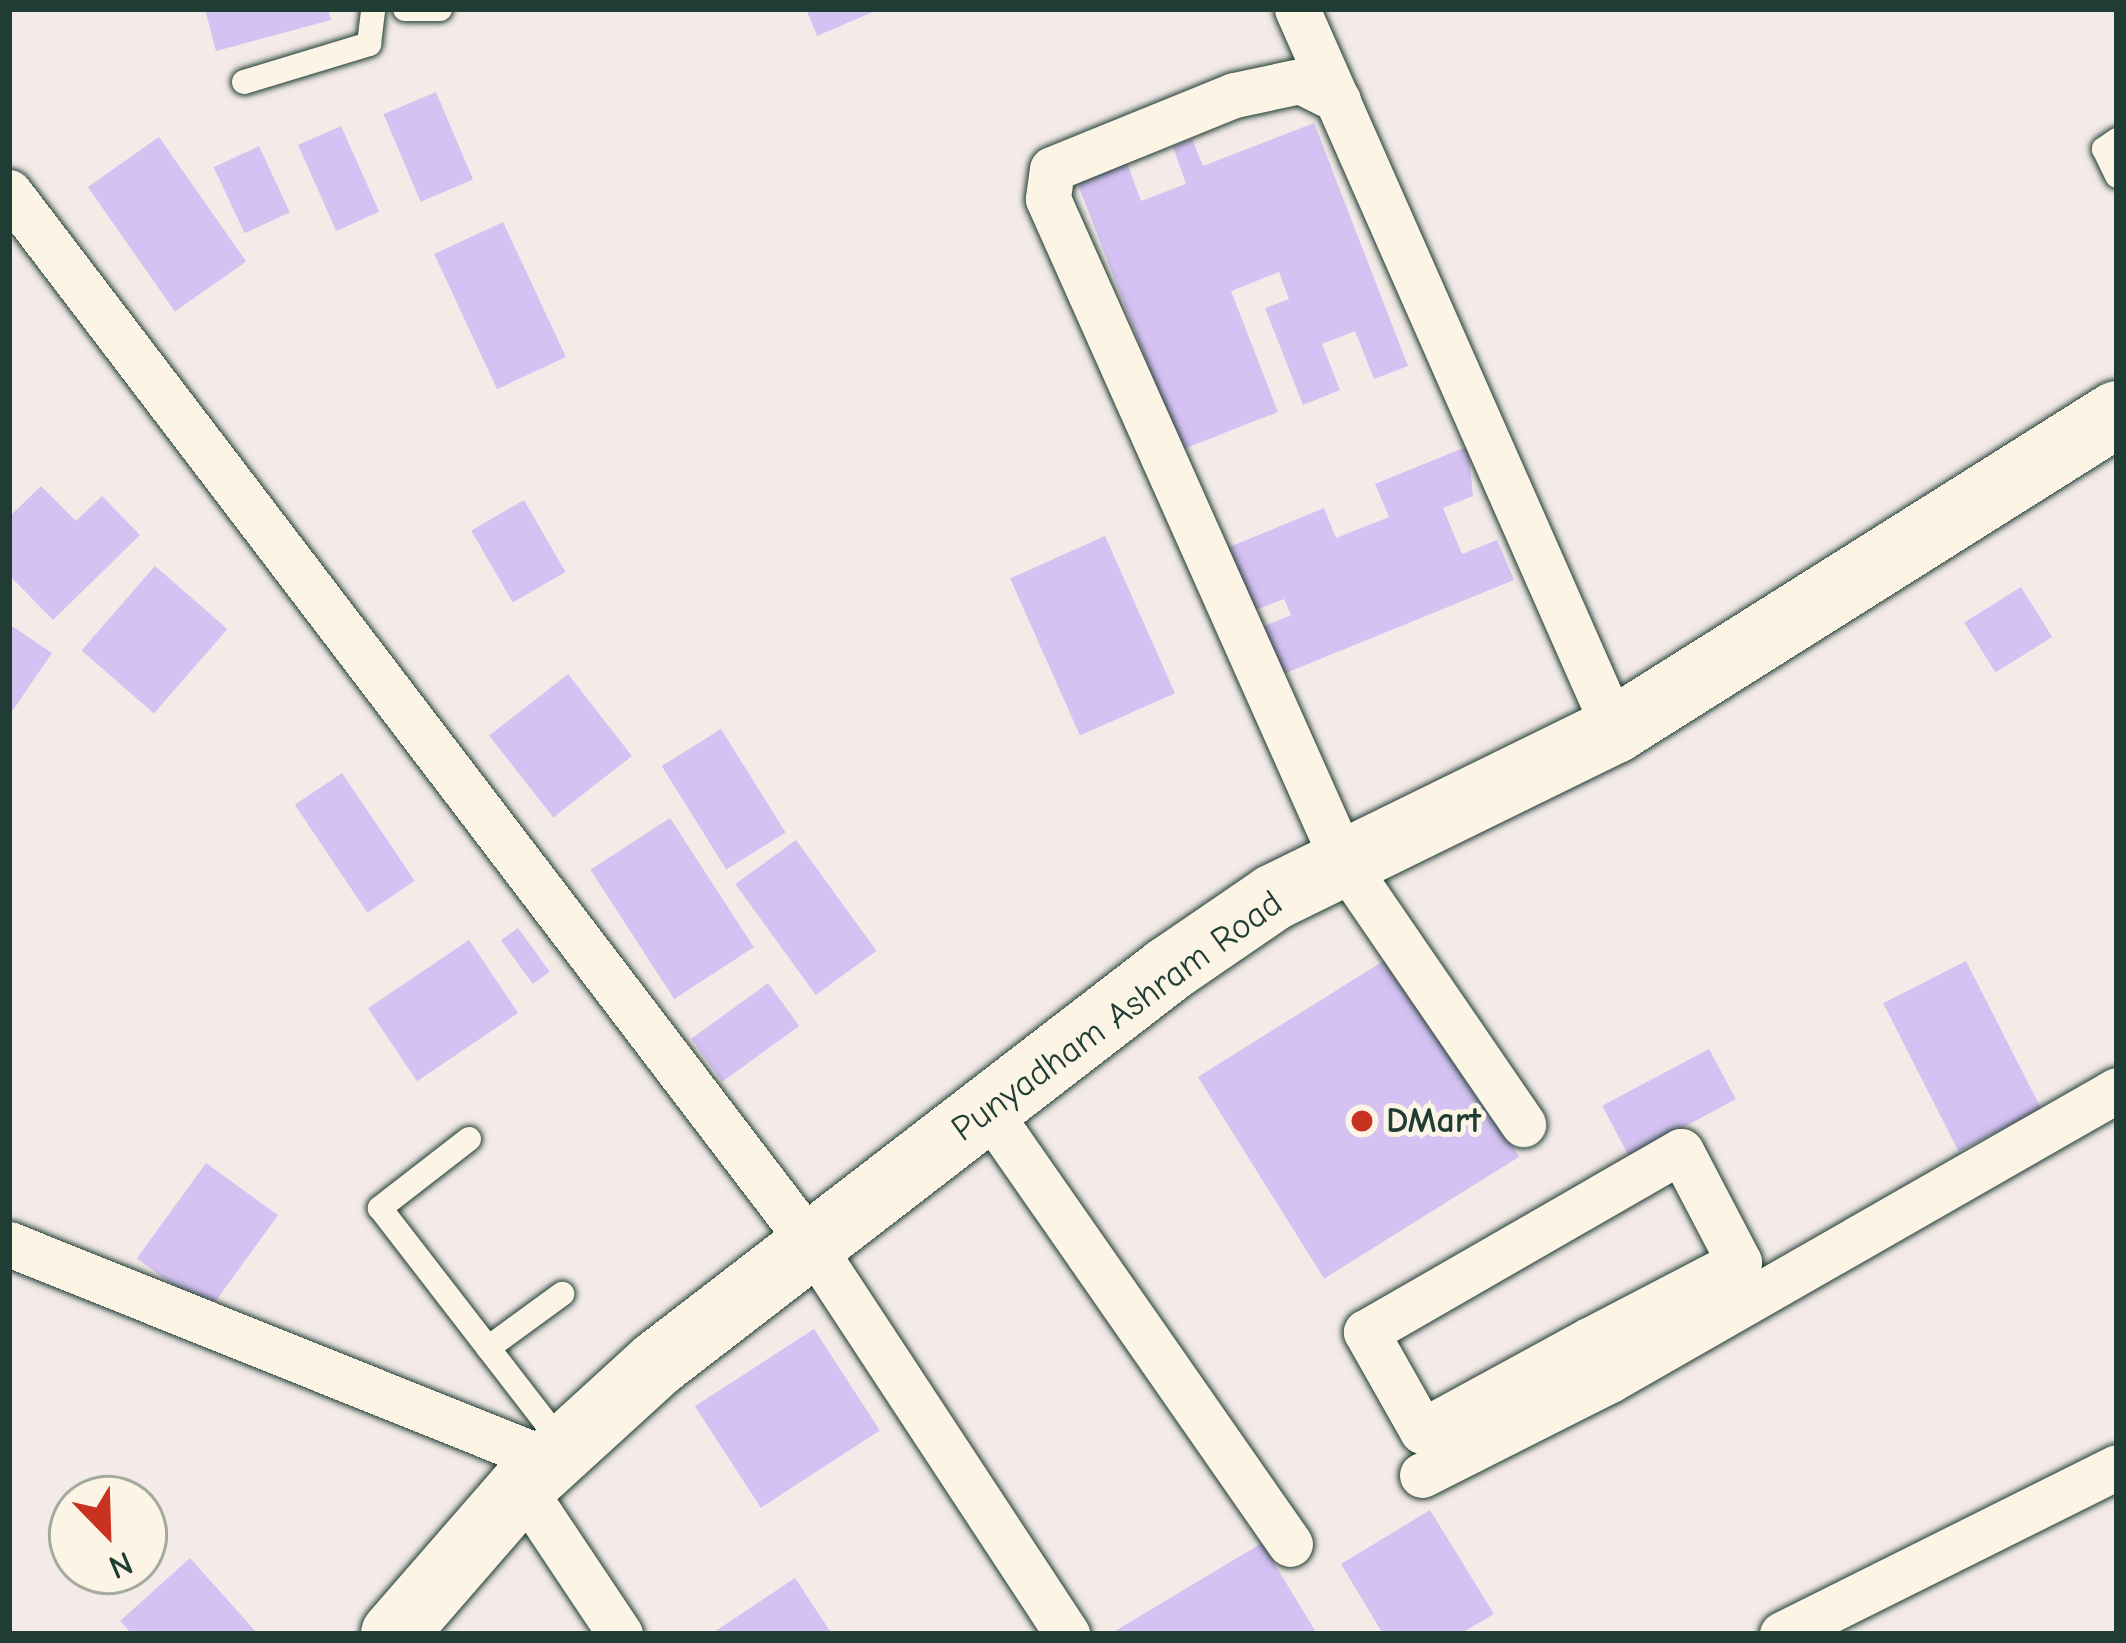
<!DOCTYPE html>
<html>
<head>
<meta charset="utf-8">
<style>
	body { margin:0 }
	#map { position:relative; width:2126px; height:1643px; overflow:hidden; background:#f4ebe8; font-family:"Comic Neue",sans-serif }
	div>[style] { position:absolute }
	.building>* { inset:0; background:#d5c2f3; transform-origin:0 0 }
	.roads { filter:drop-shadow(0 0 3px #1f3d34) drop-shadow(0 0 3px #1f3d34) }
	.lane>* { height:24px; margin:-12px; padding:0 12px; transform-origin:12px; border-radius:12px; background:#fcf5e5 }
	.street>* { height:45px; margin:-22.5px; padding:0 22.5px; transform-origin:22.5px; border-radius:22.5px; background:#fcf5e5 }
	.secondary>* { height:66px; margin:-33px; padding:0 33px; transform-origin:33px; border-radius:33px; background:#fcf5e5 }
	.dots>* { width:33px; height:33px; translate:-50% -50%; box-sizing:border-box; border:6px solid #fcf5e5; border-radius:50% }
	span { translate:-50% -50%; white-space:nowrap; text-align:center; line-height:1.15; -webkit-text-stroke:10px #fcf5e5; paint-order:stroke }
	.street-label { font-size:36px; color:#1f3d34 }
	.poi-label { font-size:36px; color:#1f3d34; font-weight:700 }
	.left { translate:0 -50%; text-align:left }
	.frame { position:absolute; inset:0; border:12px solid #1f3d34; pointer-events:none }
	.north { position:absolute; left:48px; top:1475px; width:120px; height:120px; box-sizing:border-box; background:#fcf5e5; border:3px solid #a4ab9e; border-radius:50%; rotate:157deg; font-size:33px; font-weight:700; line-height:48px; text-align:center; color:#1f3d34 }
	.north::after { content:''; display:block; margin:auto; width:42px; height:54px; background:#c8321e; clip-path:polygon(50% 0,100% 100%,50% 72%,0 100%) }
</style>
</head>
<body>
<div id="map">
	<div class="building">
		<i style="clip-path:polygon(205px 9px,328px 9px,331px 20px,216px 51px)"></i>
		<i style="clip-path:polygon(806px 9px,880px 9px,817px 36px)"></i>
		<i style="left:436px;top:92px;width:95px;height:57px;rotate:67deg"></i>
		<i style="clip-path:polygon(1314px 123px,1408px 366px,1374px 379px,1355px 331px,1322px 344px,1340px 390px,1303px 405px,1265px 308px,1289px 299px,1279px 272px,1231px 291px,1278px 412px,1181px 450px,1077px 182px,1127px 163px,1141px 201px,1186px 184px,1173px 147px,1192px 139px,1203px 166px)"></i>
		<i style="left:341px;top:126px;width:94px;height:47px;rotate:66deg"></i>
		<i style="left:159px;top:137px;width:152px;height:87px;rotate:55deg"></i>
		<i style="left:259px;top:146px;width:73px;height:50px;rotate:65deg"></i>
		<i style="left:503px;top:222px;width:149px;height:76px;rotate:65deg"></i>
		<i style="clip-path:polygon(1468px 446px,1473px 496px,1443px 508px,1462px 554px,1497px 540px,1514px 580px,1281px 675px,1262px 627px,1291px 615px,1284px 599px,1248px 613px,1222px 550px,1324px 508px,1336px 538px,1389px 517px,1375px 484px)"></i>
		<i style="clip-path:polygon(41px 486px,76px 521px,102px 496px,140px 535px,53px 620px,9px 575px,9px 517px)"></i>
		<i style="left:524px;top:500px;width:83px;height:61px;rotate:60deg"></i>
		<i style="left:1105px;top:536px;width:172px;height:104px;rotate:66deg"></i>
		<i style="left:155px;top:566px;width:96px;height:112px;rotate:41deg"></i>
		<i style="left:2021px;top:587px;width:59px;height:67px;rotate:58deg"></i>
		<i style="clip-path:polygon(9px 624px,52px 653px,9px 716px)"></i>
		<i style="left:568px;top:674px;width:104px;height:100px;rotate:52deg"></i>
		<i style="left:721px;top:729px;width:122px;height:70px;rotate:58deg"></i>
		<i style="left:342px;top:773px;width:130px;height:57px;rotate:56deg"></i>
		<i style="left:670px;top:818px;width:154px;height:95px;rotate:57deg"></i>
		<i style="left:796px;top:840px;width:137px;height:75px;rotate:54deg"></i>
		<i style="left:518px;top:928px;width:54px;height:21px;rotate:54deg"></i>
		<i style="left:469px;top:940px;width:88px;height:122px;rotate:56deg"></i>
		<i style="left:1393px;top:955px;width:238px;height:230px;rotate:58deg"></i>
		<i style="left:1966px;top:961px;width:166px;height:93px;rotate:63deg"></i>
		<i style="left:768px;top:983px;width:53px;height:95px;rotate:54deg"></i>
		<i style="left:1709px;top:1049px;width:57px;height:121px;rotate:62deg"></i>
		<i style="left:206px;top:1163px;width:89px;height:118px;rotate:36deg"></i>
		<i style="left:814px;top:1329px;width:121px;height:142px;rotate:57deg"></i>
		<i style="clip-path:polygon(1430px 1510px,1494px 1614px,1460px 1634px,1383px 1634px,1341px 1564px)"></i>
		<i style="clip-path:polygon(1262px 1543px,1317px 1634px,1110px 1634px)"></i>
		<i style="clip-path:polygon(190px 1558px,258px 1634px,132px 1634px,120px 1621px)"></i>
		<i style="clip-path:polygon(795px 1578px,832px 1634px,711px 1634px)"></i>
	</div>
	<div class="roads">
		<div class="lane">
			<i style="left:405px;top:9px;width:35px"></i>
			<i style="left:244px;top:82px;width:131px;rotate:-16.9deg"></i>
			<i style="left:369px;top:44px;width:35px;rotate:-83deg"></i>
			<i style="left:2117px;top:140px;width:16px;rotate:145deg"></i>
			<i style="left:2104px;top:149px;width:30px;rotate:64deg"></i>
			<i style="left:469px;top:1139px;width:113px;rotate:142.2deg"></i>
			<i style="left:380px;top:1208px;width:301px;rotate:52.3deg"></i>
			<i style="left:488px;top:1348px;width:92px;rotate:-36.1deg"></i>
		</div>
		<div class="street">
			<i style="left:1297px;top:9px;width:788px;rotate:66.2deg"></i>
			<i style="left:1338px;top:100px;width:42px;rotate:-153.4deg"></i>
			<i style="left:1300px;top:81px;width:67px;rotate:168deg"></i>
			<i style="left:1234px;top:95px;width:196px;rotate:157.9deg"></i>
			<i style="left:1052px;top:169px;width:30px;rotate:98deg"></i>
			<i style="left:1048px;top:199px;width:725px;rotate:65.98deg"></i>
			<i style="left:1343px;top:861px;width:319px;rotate:55.6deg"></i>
			<i style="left:9px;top:192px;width:1323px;rotate:52.68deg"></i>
			<i style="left:811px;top:1244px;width:467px;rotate:56.7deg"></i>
			<i style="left:987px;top:1109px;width:530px;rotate:55.14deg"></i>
			<i style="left:9px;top:1244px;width:583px;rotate:21.86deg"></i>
			<i style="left:1589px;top:1340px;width:190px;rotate:151.4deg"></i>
			<i style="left:1422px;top:1431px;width:114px;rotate:-119.5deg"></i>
			<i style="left:1366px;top:1332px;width:363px;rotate:-29.9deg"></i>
			<i style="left:1681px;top:1151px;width:125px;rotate:62.4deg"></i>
			<i style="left:1739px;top:1262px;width:169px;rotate:152.5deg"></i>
			<i style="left:1589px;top:1340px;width:45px;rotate:62.3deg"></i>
			<i style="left:1422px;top:1475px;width:211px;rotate:-26.8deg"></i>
			<i style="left:1610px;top:1380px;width:584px;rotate:-29.77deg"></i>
			<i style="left:522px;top:1487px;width:177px;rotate:56.3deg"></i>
			<i style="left:1782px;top:1634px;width:374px;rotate:-26.5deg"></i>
		</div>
		<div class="secondary">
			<i style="left:394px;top:1634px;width:195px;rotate:-49deg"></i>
			<i style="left:522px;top:1487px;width:184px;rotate:-42.4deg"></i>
			<i style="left:658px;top:1363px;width:645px;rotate:-37.63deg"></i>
			<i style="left:1169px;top:969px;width:127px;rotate:-34.4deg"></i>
			<i style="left:1274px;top:897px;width:380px;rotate:-26.1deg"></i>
			<i style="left:1615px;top:730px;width:593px;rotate:-32.19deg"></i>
		</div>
	</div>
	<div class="dots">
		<i style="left:1362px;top:1121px;background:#c8321e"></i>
	</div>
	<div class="street-label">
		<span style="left:1117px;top:1016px;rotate:-36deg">Punyadham Ashram Road</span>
	</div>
	<div class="poi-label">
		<span class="left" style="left:1386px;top:1121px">DMart</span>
	</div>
	<div class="frame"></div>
	<div class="north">N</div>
</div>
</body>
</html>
